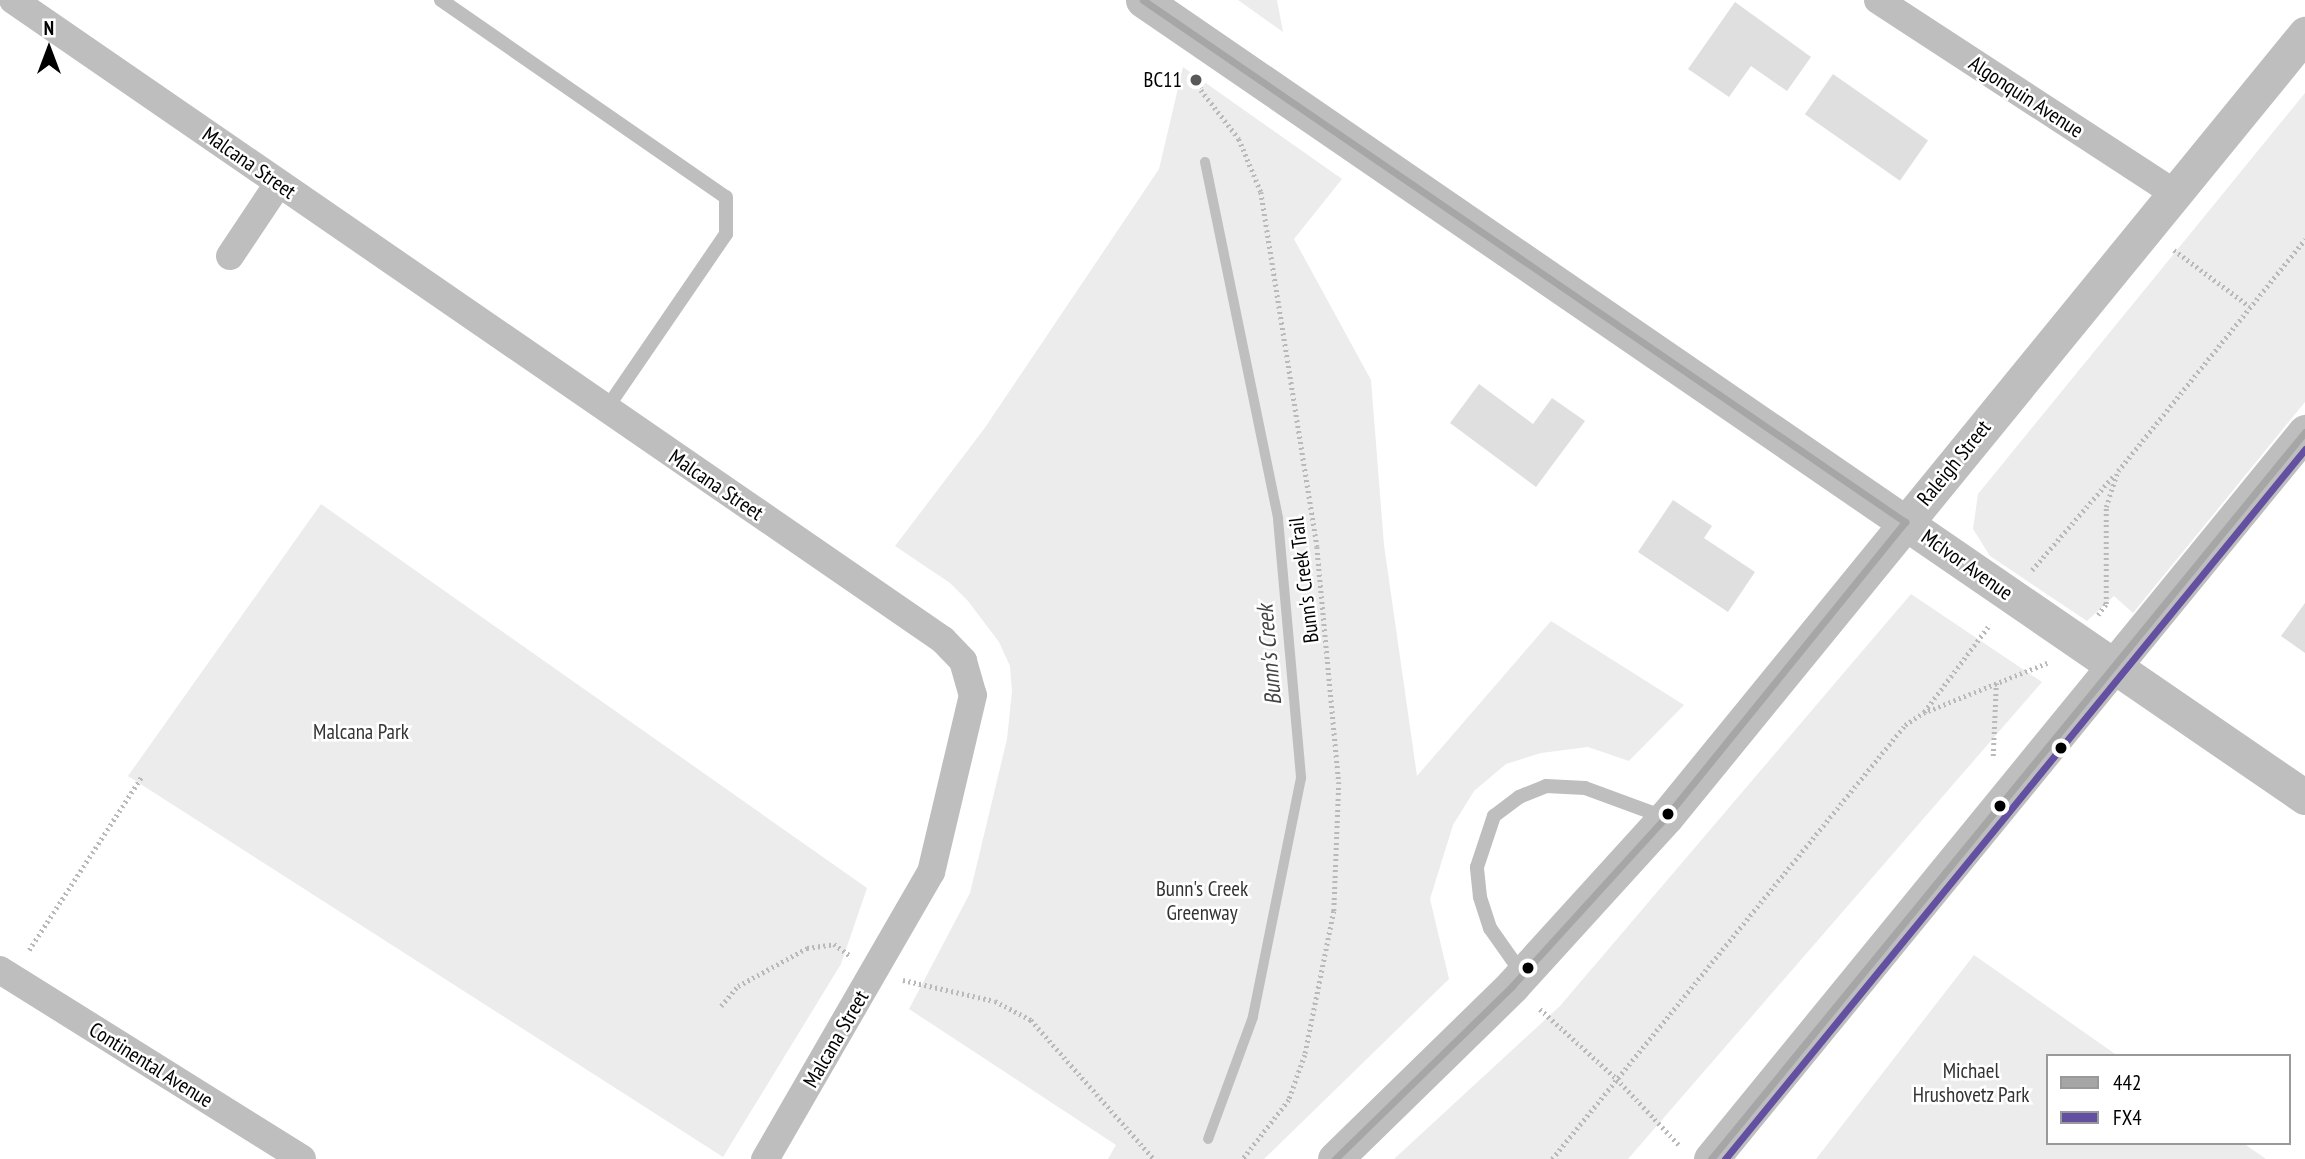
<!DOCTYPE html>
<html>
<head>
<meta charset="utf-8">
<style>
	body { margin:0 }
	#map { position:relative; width:2305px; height:1159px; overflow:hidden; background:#fff; font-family:"PT Sans Narrow",sans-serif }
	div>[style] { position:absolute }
	.green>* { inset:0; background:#ececec }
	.stream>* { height:10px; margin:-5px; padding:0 5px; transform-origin:5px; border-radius:5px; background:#bfbfbf }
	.building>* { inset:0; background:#dfdfdf; transform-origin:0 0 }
	.path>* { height:4.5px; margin-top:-2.25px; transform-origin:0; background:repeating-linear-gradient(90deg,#b9b9b9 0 2px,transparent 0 5.5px) }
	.service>* { height:14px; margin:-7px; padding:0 7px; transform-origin:7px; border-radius:7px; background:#bebebe }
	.minor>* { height:28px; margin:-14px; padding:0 14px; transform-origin:14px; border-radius:14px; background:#bebebe }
	.tertiary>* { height:35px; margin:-17.5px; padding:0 17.5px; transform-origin:17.5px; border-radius:17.5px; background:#bebebe }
	.bus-1>* { height:7px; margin:-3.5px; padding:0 3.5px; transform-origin:3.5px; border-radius:3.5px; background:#a6a6a6 }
	.bus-2>* { height:7px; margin:-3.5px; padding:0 3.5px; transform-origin:3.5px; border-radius:3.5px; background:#6450a1 }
	.dots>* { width:19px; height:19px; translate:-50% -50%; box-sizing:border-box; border:4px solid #fff; border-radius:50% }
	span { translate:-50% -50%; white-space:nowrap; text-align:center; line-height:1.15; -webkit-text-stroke:5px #fff; paint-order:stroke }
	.poi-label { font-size:21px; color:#000 }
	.right { translate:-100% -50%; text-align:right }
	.street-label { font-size:21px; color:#000 }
	.park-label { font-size:21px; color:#333 }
	.water-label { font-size:23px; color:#444; font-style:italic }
	.legend { position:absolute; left:2046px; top:1054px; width:245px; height:91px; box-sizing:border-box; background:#fff; border:2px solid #999; margin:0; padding:9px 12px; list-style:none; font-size:21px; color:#000 }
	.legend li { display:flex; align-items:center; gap:14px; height:35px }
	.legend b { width:35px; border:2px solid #999 }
	.north { position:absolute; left:14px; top:14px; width:70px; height:70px; -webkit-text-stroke:5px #fff; paint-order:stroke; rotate:0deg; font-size:19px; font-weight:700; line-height:28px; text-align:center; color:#000 }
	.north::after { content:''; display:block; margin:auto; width:24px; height:32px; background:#000; clip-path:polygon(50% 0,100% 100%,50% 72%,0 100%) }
</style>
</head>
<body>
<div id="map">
	<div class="green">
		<i style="clip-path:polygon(1238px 0,1277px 0,1283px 32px)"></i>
		<i style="clip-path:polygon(1183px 67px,1342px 179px,1294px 239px,1371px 380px,1384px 545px,1417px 776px,1551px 621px,1684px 705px,1629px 761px,1588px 747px,1541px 753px,1506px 764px,1474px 791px,1453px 825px,1430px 899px,1449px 979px,1264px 1159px,1108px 1159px,1116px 1145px,909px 1009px,970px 893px,1007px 739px,1012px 691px,1010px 666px,999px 642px,968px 601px,950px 583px,895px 546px,984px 429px,1159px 169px)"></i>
		<i style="clip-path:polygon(2305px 93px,2305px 402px,2133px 613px,2114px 596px,2087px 621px,1990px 556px,1973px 529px,1978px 494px)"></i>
		<i style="clip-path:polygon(321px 504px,867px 888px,841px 964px,723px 1157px,128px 776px)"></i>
		<i style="clip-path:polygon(1911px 594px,2042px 682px,1628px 1159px,1394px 1159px,1560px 1006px)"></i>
		<i style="clip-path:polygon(1974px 955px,2118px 1056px,2048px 1056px,2048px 1143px,2243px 1143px,2266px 1159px,1816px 1159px)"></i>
	</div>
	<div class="stream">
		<i style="left:1205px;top:162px;width:364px;rotate:78.4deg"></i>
		<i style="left:1278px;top:519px;width:260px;rotate:84.9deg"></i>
		<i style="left:1301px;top:778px;width:244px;rotate:101.4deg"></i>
		<i style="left:1253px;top:1017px;width:130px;rotate:110.2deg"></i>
	</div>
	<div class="building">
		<i style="clip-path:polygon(1735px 2px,1811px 57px,1787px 91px,1751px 66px,1729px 97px,1688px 69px)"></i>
		<i style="left:1833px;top:74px;width:116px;height:49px;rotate:35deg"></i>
		<i style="clip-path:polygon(1479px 384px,1533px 424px,1552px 398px,1585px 421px,1536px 487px,1450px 423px)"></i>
		<i style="clip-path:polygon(1673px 500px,1712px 526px,1704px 538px,1755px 572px,1728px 612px,1638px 552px)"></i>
		<i style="clip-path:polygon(2305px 603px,2305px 653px,2281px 636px)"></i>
	</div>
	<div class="path">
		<i style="left:1199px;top:81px;width:9px;rotate:77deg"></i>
		<i style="left:1201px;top:90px;width:62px;rotate:52.2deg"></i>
		<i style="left:1239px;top:139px;width:57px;rotate:67.5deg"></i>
		<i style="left:1261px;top:192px;width:359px;rotate:81deg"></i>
		<i style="left:1317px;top:547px;width:236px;rotate:84.7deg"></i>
		<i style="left:1339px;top:782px;width:129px;rotate:92.2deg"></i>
		<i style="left:1334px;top:911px;width:147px;rotate:101.4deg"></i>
		<i style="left:1305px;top:1055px;width:48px;rotate:109.6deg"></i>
		<i style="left:1289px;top:1100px;width:75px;rotate:127.9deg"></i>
		<i style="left:2174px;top:250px;width:94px;rotate:36.7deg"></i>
		<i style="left:2032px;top:570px;width:124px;rotate:-49.2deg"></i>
		<i style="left:2098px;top:615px;width:14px;rotate:-54deg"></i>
		<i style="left:2106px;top:604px;width:97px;rotate:-90deg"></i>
		<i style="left:2106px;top:507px;width:38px;rotate:-72deg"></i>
		<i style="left:2118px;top:471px;width:298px;rotate:-51.1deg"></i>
		<i style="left:1924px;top:712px;width:110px;rotate:-53.1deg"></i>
		<i style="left:1993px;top:756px;width:73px;rotate:-87.6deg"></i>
		<i style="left:29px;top:950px;width:207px;rotate:-57deg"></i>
		<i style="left:903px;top:980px;width:94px;rotate:12.9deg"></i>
		<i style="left:995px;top:1001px;width:41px;rotate:27.8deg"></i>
		<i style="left:1031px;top:1020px;width:186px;rotate:48.5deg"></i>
		<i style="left:721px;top:1006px;width:26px;rotate:-50deg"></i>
		<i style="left:738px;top:986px;width:79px;rotate:-28.8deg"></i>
		<i style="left:807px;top:948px;width:27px;rotate:-8deg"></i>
		<i style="left:834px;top:944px;width:19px;rotate:36deg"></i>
		<i style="left:1540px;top:1009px;width:104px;rotate:42.3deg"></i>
		<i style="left:1617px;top:1079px;width:93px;rotate:46.7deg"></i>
		<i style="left:1552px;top:1159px;width:559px;rotate:-50.88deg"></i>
		<i style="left:1905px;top:725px;width:22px;rotate:-34deg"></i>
		<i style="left:1923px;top:713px;width:134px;rotate:-22deg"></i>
	</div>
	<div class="service">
		<i style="left:441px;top:0;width:346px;rotate:34.7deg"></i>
		<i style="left:726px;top:197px;width:37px;rotate:90deg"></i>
		<i style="left:726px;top:234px;width:212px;rotate:124.4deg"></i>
		<i style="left:1523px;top:975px;width:57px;rotate:-125.1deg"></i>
		<i style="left:1490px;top:928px;width:33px;rotate:-108deg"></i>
		<i style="left:1480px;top:897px;width:30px;rotate:-96deg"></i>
		<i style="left:1477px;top:867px;width:54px;rotate:-71.6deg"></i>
		<i style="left:1494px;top:816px;width:31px;rotate:-37deg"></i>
		<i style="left:1519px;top:797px;width:29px;rotate:-22deg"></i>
		<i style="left:1546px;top:786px;width:39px;rotate:3deg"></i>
		<i style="left:1585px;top:788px;width:84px;rotate:20.2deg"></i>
	</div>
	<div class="minor">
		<i style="left:13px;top:0;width:1129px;rotate:34.53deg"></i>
		<i style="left:943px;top:640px;width:29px;rotate:46deg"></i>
		<i style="left:963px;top:661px;width:35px;rotate:74deg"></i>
		<i style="left:973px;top:695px;width:182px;rotate:103.3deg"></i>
		<i style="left:931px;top:872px;width:332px;rotate:120deg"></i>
		<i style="left:1878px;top:0;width:353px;rotate:33.1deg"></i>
		<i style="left:230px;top:256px;width:87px;rotate:-56.3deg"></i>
		<i style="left:0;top:970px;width:356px;rotate:32deg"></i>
	</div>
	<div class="tertiary">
		<i style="left:1143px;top:0;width:1409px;rotate:34.45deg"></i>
		<i style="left:1335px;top:1159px;width:248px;rotate:-44.3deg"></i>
		<i style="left:1512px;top:986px;width:229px;rotate:-47.7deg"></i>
		<i style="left:1666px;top:817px;width:1011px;rotate:-50.78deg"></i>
		<i style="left:1711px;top:1159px;width:939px;rotate:-50.75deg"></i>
	</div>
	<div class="bus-1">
		<i style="left:1143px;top:0;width:924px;rotate:34.41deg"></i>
		<i style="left:1335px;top:1159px;width:248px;rotate:-44.3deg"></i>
		<i style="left:1512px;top:986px;width:229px;rotate:-47.7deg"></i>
		<i style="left:1666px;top:817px;width:380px;rotate:-51deg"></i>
		<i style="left:1711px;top:1159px;width:939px;rotate:-50.75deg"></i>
	</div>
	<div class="bus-2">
		<i style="left:1725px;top:1159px;width:917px;rotate:-50.75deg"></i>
	</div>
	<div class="dots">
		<i style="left:1196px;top:80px;background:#595959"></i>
		<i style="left:2061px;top:748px;background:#000"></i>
		<i style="left:2000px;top:806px;background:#000"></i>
		<i style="left:1668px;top:814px;background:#000"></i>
		<i style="left:1528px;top:968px;background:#000"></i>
	</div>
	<div class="poi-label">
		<span class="right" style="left:1182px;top:80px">BC11</span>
	</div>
	<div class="street-label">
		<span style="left:2026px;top:97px;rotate:33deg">Algonquin Avenue</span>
		<span style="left:249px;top:163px;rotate:35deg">Malcana Street</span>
		<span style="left:1954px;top:463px;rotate:-51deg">Raleigh Street</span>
		<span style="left:716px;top:485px;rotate:34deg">Malcana Street</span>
		<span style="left:1967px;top:565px;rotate:35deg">McIvor Avenue</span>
		<span style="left:1304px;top:580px;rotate:-97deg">Bunn's Creek Trail</span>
		<span style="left:836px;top:1039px;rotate:-60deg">Malcana Street</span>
		<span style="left:151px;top:1065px;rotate:32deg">Continental Avenue</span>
	</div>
	<div class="park-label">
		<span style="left:361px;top:732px">Malcana Park</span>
		<span style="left:1202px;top:901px">Bunn's Creek<br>Greenway</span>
		<span style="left:1971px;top:1083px">Michael<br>Hrushovetz Park</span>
	</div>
	<div class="water-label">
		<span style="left:1269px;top:655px;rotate:-95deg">Bunn's Creek</span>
	</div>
	<ul class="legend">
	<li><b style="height:9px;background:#a6a6a6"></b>442</li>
	<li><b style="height:9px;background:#6450a1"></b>FX4</li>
	</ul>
	<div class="north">N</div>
</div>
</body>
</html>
